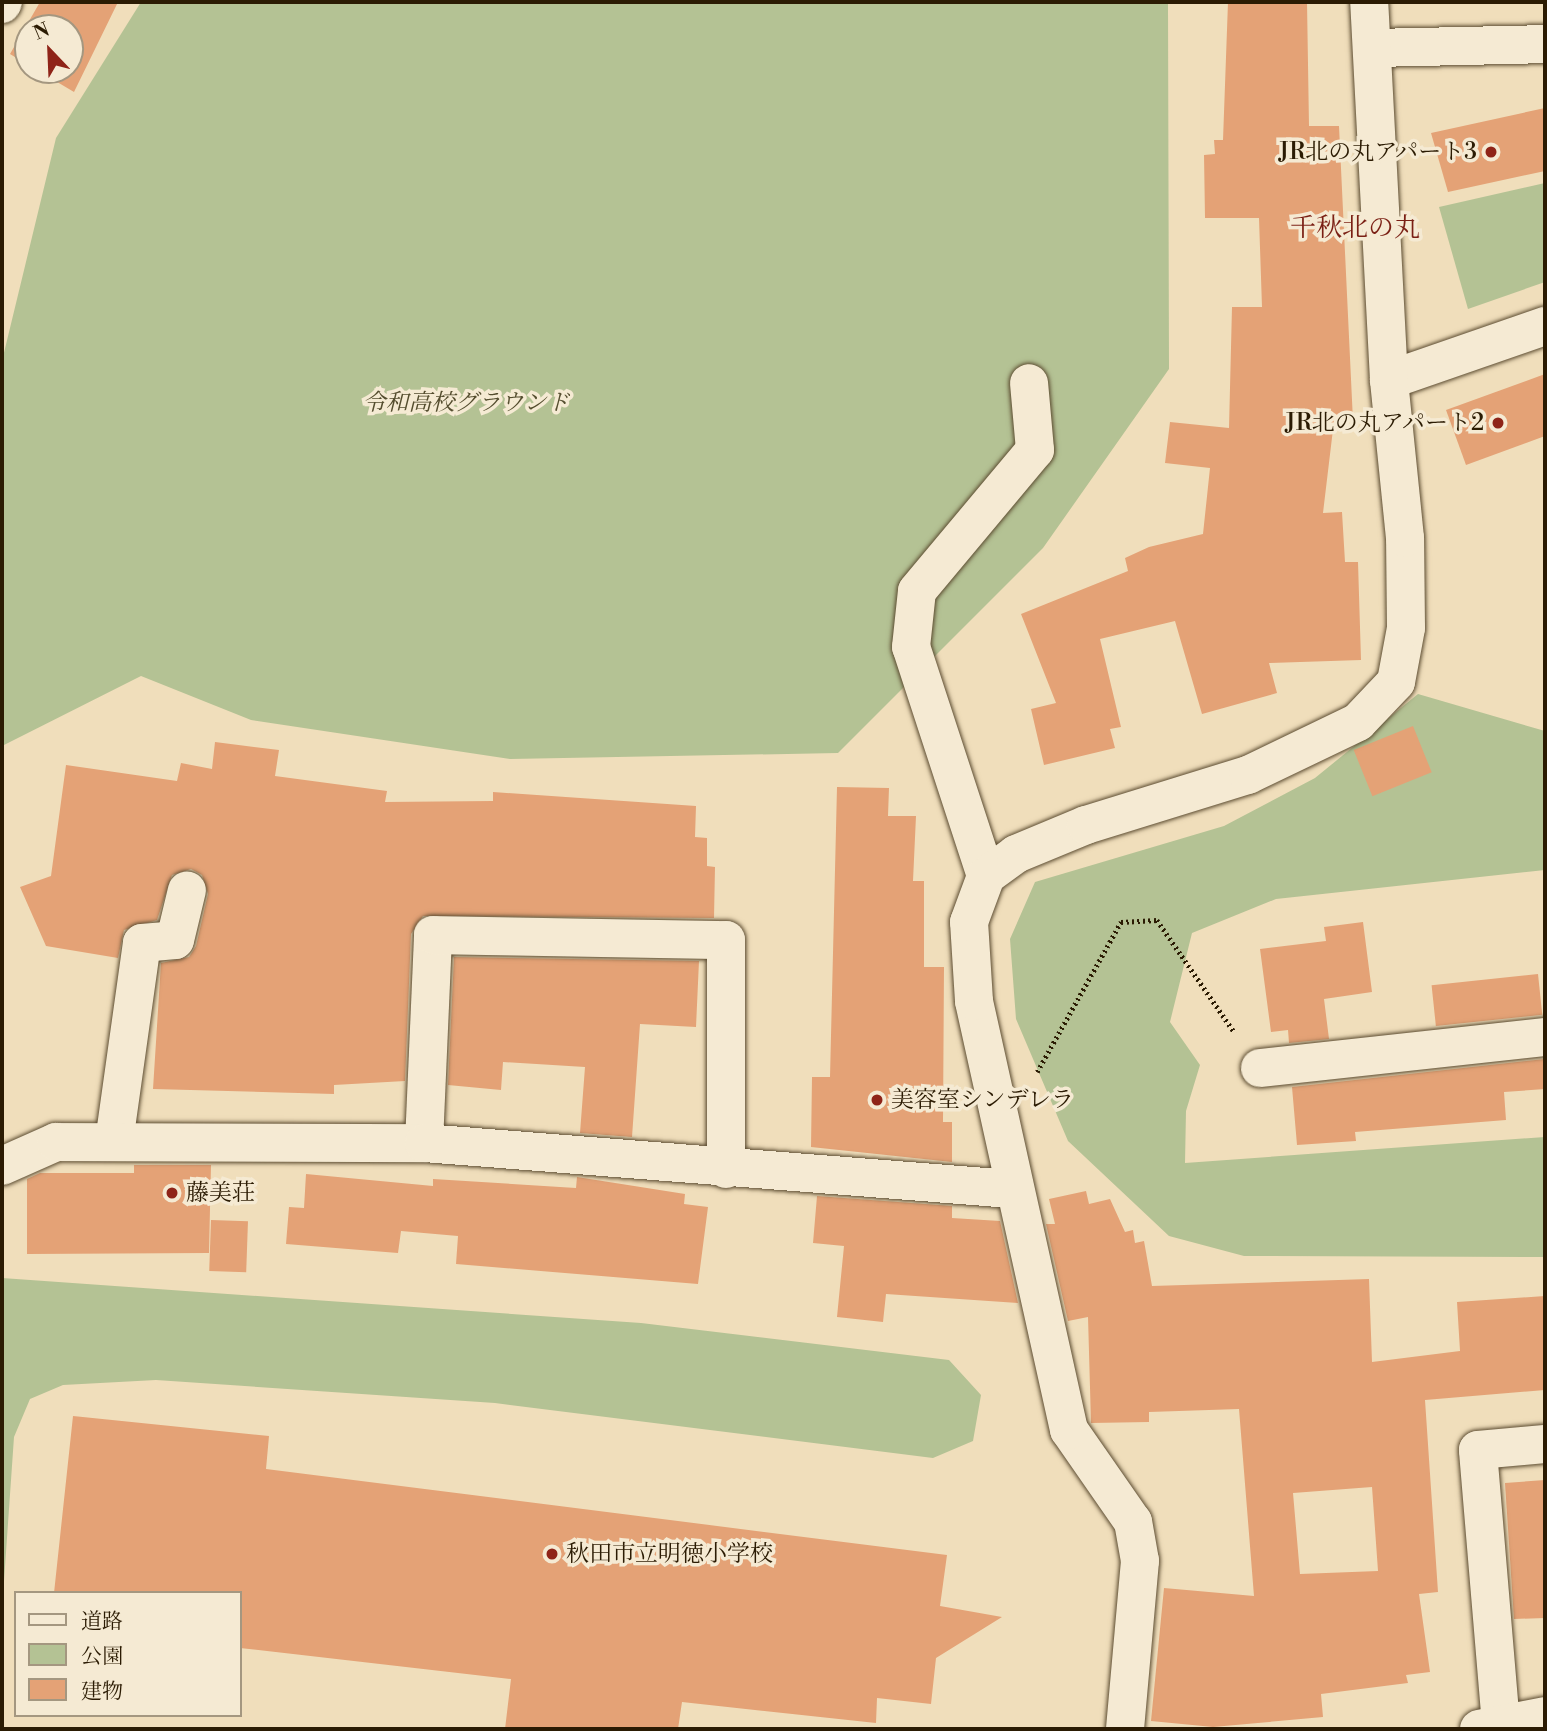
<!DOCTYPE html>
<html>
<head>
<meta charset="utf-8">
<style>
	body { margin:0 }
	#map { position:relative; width:1547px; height:1731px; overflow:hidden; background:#f0debb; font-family:"Libre Bodoni","Noto Serif JP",serif }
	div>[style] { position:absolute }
	.green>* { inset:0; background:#b4c294 }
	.building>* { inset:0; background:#e4a276; transform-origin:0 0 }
	.path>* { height:4.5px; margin-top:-2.25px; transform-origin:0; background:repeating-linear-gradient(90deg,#2b1b03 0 2px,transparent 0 5.5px) }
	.roads { filter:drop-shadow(0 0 2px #5c4c31) drop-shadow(0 0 2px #5c4c31) }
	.minor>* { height:38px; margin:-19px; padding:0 19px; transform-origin:19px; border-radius:19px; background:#f5ead3 }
	.dots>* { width:19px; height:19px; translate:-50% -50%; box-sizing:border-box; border:4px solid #f5ead3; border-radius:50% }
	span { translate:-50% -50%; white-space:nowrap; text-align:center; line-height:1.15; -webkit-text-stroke:7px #f5ead3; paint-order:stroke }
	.poi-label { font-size:23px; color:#2b1b03 }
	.right { translate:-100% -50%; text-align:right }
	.left { translate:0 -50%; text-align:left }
	.park-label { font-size:23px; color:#544d2e; font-style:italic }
	.quarter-label { font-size:26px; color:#7a1f14 }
	.frame { position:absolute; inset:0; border:4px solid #2b1b03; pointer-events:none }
	.legend { position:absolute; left:14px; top:1591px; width:228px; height:126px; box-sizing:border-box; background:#f5ead3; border:2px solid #a49780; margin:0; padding:9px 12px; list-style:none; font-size:21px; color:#2b1b03 }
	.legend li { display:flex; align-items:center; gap:14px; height:35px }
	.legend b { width:35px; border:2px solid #a49780 }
	.north { position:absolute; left:14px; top:14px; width:70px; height:70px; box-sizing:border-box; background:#f5ead3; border:2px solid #a49780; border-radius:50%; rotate:337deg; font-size:19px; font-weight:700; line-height:28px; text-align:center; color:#2b1b03 }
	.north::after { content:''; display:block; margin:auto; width:24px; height:32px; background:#8f2418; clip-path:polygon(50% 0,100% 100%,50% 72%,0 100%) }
</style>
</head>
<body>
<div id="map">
	<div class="green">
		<i style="clip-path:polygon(141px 2px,1168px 2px,1169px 369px,1043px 548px,838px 753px,510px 759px,251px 720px,141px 676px,2px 746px,2px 361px,56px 138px)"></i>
		<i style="clip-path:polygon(1545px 183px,1545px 282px,1468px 309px,1439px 207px)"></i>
		<i style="clip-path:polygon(1418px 694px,1545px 731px,1545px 870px,1276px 899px,1192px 933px,1170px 1022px,1200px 1065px,1186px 1111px,1185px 1163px,1545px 1137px,1545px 1257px,1244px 1256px,1169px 1236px,1068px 1141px,1016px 1019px,1010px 939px,1035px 882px,1224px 826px,1315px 778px)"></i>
		<i style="clip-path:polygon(2px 1278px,641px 1323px,949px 1360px,981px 1395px,973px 1441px,933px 1458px,495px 1403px,156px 1380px,63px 1385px,30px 1399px,14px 1437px,2px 1610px)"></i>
	</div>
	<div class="building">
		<i style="clip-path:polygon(40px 2px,118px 2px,74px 92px,37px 70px,70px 70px,70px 28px,28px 28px,28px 65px,10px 54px)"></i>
		<i style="clip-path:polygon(1228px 2px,1307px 2px,1309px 126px,1339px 126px,1353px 421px,1334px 421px,1323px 513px,1342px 512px,1345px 562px,1358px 562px,1361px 660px,1269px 663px,1277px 693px,1202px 714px,1175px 621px,1100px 639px,1121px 727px,1110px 729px,1115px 748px,1044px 765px,1031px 709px,1056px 703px,1021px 614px,1128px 571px,1125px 558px,1149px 547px,1203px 534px,1210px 468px,1165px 463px,1170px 422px,1229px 428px,1232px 307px,1262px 307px,1259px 218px,1205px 218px,1204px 155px,1215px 154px,1214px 140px,1223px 140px)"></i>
		<i style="clip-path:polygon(1545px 108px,1545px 171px,1448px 192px,1431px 133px)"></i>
		<i style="clip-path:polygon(1545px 374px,1545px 436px,1466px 465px,1446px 410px)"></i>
		<i style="left:1413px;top:726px;width:50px;height:64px;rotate:68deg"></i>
		<i style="clip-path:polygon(215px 742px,279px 750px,275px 776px,387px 791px,385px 802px,493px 801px,493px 792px,696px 806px,695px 837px,707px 838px,707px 866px,715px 867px,714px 918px,423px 916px,411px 934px,405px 1081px,334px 1085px,334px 1094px,153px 1089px,161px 963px,189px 957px,196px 946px,208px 894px,202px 875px,191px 869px,172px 875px,157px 920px,124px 930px,118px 958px,46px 946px,20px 887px,51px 876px,66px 765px,177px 781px,181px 763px,212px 769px)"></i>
		<i style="clip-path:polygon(837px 787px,889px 788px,888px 816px,916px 816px,913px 881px,924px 881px,924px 967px,944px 967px,943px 1122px,952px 1122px,952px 1162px,811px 1147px,812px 1077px,830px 1077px)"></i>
		<i style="clip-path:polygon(1363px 922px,1372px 992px,1324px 999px,1329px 1039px,1289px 1043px,1288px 1030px,1271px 1032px,1260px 949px,1326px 941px,1324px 927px)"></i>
		<i style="clip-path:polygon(454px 957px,699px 961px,696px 1027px,640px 1024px,632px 1137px,580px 1133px,585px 1067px,503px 1062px,501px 1090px,448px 1085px)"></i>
		<i style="left:1538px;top:974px;width:41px;height:107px;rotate:84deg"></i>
		<i style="clip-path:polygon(1545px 1059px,1545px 1089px,1504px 1092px,1506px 1120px,1355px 1132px,1356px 1141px,1297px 1145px,1292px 1087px)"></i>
		<i style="clip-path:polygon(134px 1165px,211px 1165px,209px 1253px,27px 1254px,27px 1179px,40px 1173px,134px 1173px)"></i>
		<i style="clip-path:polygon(306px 1174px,433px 1186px,433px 1179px,576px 1188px,577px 1177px,685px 1194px,684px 1204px,708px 1207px,698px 1284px,456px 1264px,458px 1236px,401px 1231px,398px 1253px,286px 1244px,289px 1207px,304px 1208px)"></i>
		<i style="clip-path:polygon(evenodd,1086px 1191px,1089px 1204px,1110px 1199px,1125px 1232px,1133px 1230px,1135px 1243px,1144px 1241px,1152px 1286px,1369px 1279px,1372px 1362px,1460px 1351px,1457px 1302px,1545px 1296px,1545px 1390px,1425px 1400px,1438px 1592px,1419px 1594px,1430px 1672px,1406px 1675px,1408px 1683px,1321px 1694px,1323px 1717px,1213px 1727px,1151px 1721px,1164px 1588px,1254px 1596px,1239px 1409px,1149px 1412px,1149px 1422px,1091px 1423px,1088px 1317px,1068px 1321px,1046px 1224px,1055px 1224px,1049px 1199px,1086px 1191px,1372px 1487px,1378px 1571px,1300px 1574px,1293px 1493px,1372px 1487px)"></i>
		<i style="clip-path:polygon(817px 1196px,952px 1206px,952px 1218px,1000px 1221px,1018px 1303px,886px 1294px,883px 1322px,837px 1317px,844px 1246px,813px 1243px)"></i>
		<i style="left:211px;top:1220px;width:37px;height:51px;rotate:2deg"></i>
		<i style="clip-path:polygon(73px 1416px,269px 1436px,266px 1469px,947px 1555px,940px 1606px,1002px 1617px,936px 1658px,931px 1704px,877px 1698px,876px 1723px,682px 1702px,678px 1729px,505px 1729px,511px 1679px,240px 1648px,240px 1593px,54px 1593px)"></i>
		<i style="clip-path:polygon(1545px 1480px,1545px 1618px,1514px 1619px,1505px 1483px)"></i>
	</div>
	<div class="path">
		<i style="left:1037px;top:1072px;width:172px;rotate:-60.8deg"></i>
		<i style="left:1121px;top:922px;width:36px;rotate:-3deg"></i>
		<i style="left:1157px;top:920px;width:137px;rotate:55.4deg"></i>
	</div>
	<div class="roads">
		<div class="minor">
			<i style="left:2px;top:4px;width:2px;rotate:-63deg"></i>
			<i style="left:1374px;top:48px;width:171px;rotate:-1.3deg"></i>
			<i style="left:1389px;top:380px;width:165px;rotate:-19.1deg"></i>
			<i style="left:986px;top:876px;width:241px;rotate:-108.1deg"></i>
			<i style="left:911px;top:647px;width:56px;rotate:-83.9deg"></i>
			<i style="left:917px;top:591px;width:184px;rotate:-50.1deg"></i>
			<i style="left:1035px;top:450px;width:67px;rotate:-95.1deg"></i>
			<i style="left:1260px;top:1068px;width:287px;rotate:-6.2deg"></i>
			<i style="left:114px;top:1142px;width:201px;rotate:-82deg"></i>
			<i style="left:142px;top:943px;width:33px;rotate:-5deg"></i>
			<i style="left:175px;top:940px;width:51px;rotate:-76.5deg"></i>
			<i style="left:424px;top:1143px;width:208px;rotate:-87.5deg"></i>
			<i style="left:433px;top:935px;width:293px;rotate:1deg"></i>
			<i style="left:726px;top:940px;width:229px;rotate:90deg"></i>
			<i style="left:2px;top:1166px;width:59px;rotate:-24deg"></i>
			<i style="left:56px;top:1142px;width:368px;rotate:0.2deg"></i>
			<i style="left:424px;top:1143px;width:589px;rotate:4.48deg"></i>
			<i style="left:1501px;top:1725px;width:276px;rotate:-94.8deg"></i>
			<i style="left:1478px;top:1450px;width:67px;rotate:-5.1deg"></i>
			<i style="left:1125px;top:1729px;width:169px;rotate:-84.9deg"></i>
			<i style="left:1140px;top:1561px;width:40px;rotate:-100deg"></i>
			<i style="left:1133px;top:1522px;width:112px;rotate:-124.8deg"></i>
			<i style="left:1069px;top:1430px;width:439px;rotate:-102.5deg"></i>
			<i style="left:974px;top:1001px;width:79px;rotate:-93.6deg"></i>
			<i style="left:969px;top:922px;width:49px;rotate:-69.7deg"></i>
			<i style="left:986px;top:876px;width:37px;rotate:-36deg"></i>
			<i style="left:1016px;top:854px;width:76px;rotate:-22.5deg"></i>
			<i style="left:1086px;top:825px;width:170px;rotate:-17.2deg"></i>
			<i style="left:1248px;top:775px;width:122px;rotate:-25.7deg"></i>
			<i style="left:1358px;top:722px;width:55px;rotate:-46.5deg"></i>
			<i style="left:1396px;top:682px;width:55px;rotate:-79.5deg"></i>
			<i style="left:1406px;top:628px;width:90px;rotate:-90.6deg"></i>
			<i style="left:1405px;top:538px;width:159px;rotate:-95.8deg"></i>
			<i style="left:1389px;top:380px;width:379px;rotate:-93deg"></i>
			<i style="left:1479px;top:1729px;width:67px;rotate:-11.1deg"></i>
		</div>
	</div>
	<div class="dots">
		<i style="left:1491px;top:152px;background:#8f2418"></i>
		<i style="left:1498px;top:423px;background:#8f2418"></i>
		<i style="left:877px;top:1100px;background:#8f2418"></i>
		<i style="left:172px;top:1193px;background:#8f2418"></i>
		<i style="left:552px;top:1554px;background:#8f2418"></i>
	</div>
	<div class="poi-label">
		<span class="right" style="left:1477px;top:152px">JR北の丸アパート3</span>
		<span class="right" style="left:1484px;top:423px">JR北の丸アパート2</span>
		<span class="left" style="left:891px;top:1100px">美容室シンデレラ</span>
		<span class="left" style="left:186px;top:1193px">藤美荘</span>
		<span class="left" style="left:566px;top:1554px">秋田市立明徳小学校</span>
	</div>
	<div class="park-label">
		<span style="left:466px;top:403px">令和高校グラウンド</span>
	</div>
	<div class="quarter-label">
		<span style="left:1355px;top:229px">千秋北の丸</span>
	</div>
	<div class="frame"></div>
	<ul class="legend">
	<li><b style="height:9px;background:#f5ead3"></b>道路</li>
	<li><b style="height:19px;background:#b4c294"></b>公園</li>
	<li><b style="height:19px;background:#e4a276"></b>建物</li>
	</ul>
	<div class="north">N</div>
</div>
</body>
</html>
